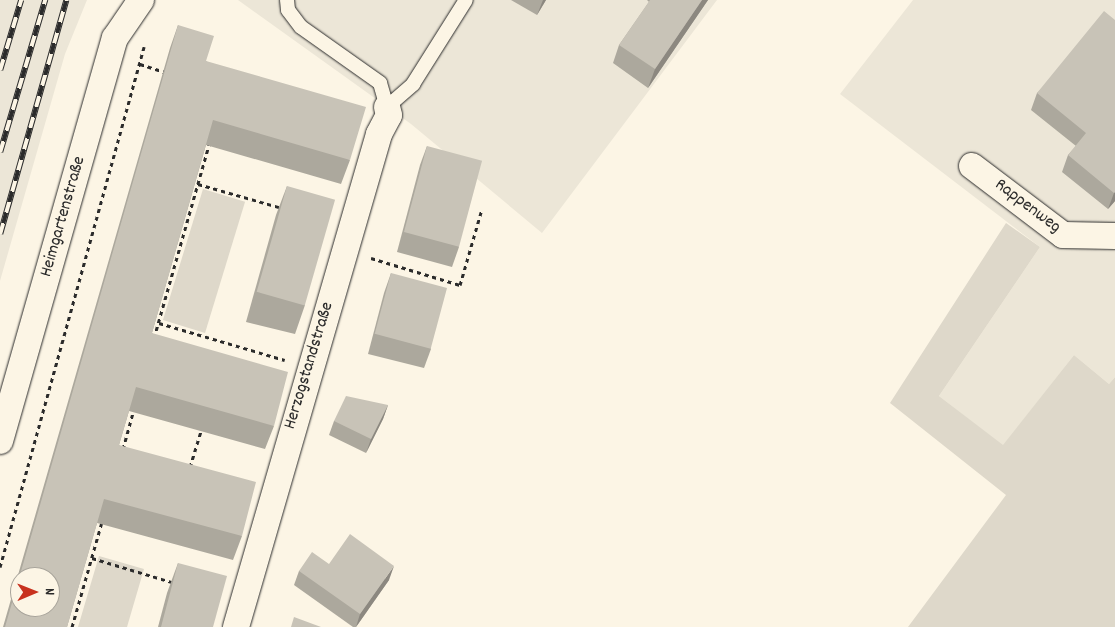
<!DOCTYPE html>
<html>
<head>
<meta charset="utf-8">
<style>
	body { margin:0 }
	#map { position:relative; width:1115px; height:627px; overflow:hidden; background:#fcf5e5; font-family:Dekko,sans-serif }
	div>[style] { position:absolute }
	.built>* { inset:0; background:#ece6d7 }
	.green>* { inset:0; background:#ded8ca; transform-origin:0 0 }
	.path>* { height:3px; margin-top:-1.5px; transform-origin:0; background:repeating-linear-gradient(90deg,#2b2b2b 0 4px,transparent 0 8px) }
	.roads { filter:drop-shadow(0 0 1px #2b2b2b) drop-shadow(0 0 1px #2b2b2b) }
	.service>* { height:14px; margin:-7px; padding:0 7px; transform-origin:7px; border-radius:7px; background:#fcf5e5 }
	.minor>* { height:26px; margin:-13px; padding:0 13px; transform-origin:13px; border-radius:13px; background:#fcf5e5 }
	.rail>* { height:5.5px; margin-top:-2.75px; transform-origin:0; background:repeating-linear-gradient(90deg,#fcf5e5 0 11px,#2b2b2b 0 22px); box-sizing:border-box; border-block:1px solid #2b2b2b }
	.wall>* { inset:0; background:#aca89d }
	.shaded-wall>* { inset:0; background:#8c8880 }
	.building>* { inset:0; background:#c8c3b7; transform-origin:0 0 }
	span { translate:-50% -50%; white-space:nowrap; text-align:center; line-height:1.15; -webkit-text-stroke:4.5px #fcf5e5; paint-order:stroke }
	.street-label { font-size:18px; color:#2b2b2b }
	.north { position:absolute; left:10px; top:567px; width:50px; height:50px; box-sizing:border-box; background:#fcf5e5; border:1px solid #a8a49b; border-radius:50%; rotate:89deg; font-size:14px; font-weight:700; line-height:20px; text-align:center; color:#2b2b2b }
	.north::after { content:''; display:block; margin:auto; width:18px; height:22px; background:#c8321e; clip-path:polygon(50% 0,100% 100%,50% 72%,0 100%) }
</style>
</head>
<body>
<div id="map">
	<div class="built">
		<i style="clip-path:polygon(0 0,87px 0,65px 54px,0 281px)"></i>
		<i style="clip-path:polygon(238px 0,717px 0,542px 233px,411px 124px)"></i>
		<i style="clip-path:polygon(913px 0,1115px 0,1115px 377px,1109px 384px,1074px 355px,1003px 446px,939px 396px,1040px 247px,840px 94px)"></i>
	</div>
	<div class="green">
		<i style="left:203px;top:189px;width:44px;height:137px;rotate:17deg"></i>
		<i style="clip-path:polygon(1006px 223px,1040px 247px,939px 396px,1003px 445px,1074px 355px,1109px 384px,1115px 377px,1115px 627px,908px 627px,1006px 495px,890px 403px)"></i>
		<i style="clip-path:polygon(99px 556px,144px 569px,127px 627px,78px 627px)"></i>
	</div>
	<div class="path">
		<i style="left:140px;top:64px;width:26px;rotate:18deg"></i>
		<i style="left:198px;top:184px;width:87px;rotate:15.9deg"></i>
		<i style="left:371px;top:258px;width:93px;rotate:16.9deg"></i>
		<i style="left:460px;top:285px;width:79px;rotate:-73.9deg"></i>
		<i style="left:159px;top:323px;width:131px;rotate:16.4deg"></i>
		<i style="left:154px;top:338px;width:201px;rotate:-74.1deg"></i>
		<i style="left:123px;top:449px;width:41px;rotate:-74.6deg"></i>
		<i style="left:190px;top:467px;width:38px;rotate:-73deg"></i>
		<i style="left:92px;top:558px;width:87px;rotate:16.8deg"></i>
		<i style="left:0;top:567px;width:540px;rotate:-74.52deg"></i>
		<i style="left:72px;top:627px;width:109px;rotate:-74.1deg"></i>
	</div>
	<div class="roads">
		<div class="service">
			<i style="left:287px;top:0;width:10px;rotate:84deg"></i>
			<i style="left:288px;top:10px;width:21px;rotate:53deg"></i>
			<i style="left:301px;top:27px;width:97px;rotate:35.3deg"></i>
			<i style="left:380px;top:83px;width:25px;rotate:74deg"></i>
			<i style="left:387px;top:107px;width:35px;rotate:-41deg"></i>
			<i style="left:413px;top:84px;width:99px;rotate:-57.8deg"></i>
		</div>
		<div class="minor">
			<i style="left:972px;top:166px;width:114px;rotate:37.2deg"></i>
			<i style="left:1063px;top:235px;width:52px;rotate:1.1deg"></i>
			<i style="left:0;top:441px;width:419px;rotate:-74.1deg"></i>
			<i style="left:115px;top:38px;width:46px;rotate:-55.6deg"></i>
			<i style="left:236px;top:627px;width:513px;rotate:-73.82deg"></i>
			<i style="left:379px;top:134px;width:21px;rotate:-62deg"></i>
			<i style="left:389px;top:115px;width:8px;rotate:-104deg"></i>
		</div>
	</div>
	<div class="rail">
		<i style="left:0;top:70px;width:73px;rotate:-73.3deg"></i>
		<i style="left:0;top:152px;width:159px;rotate:-73.5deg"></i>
		<i style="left:0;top:234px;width:243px;rotate:-74.2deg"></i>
	</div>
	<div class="wall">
		<i style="clip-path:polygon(511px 0,546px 0,537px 15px)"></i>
		<i style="clip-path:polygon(647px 0,708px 0,648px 88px,613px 63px,619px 45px,649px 2px)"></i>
		<i style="clip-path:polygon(1115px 20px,1115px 201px,1108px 209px,1062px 172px,1068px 155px,1076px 146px,1031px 110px,1037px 93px)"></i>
		<i style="clip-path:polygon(178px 25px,206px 61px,350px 160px,341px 184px,206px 145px,152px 333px,274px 426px,265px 449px,129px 411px,119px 445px,242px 536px,233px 560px,97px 523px,67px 627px,3px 627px,170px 48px)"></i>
		<i style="clip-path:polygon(427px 146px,459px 247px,452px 267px,397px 252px,420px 165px)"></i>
		<i style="clip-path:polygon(287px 186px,305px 305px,295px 334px,246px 322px,276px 215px)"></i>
		<i style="clip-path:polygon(391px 273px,431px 349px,424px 368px,368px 354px,384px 293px)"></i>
		<i style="clip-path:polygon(388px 405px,383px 419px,366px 453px,329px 435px,334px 421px)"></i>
		<i style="clip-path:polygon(178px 563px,213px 627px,158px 627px,167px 593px)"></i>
		<i style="clip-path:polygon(329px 564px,389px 580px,356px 627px,353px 627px,294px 585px,299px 571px)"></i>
	</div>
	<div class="shaded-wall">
		<i style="clip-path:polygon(543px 0,546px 0,537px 15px)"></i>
		<i style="clip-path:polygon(702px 0,708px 0,648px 88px,655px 69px)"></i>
		<i style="clip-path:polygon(1115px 192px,1115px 201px,1108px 209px,1114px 193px)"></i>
		<i style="clip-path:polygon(388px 405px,383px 419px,366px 453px,371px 439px)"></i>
		<i style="clip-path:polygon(394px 566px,389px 580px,356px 627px,360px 614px)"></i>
	</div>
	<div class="building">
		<i style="clip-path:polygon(650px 0,702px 0,655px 69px,619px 45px)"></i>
		<i style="clip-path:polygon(1104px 11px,1115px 20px,1115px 192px,1114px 193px,1068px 155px,1086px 133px,1037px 93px)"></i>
		<i style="clip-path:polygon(evenodd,178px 25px,214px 36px,206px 61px,366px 107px,350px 160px,213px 120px,152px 333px,288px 372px,274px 426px,136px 387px,119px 445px,256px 482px,242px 536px,104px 499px,67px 627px,5px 627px,178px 25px,20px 577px,50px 577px,50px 607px,20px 607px,20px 577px)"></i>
		<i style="left:427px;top:146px;width:57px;height:89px;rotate:15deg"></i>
		<i style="left:287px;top:186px;width:50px;height:110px;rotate:16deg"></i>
		<i style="left:391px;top:273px;width:58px;height:63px;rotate:15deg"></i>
		<i style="clip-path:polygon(346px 396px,388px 405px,371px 439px,334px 421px)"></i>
		<i style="clip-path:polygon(350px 534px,394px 566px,360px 614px,299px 571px,312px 552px,329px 564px)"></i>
		<i style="clip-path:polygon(178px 563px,227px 576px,213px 627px,161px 627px)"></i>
		<i style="clip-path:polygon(294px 617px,321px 627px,291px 627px)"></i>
	</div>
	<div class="street-label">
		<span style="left:1027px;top:207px;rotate:37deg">Rappenweg</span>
		<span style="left:64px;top:217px;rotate:-74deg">Heimgartenstraße</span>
		<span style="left:310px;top:366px;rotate:-73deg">Herzogstandstraße</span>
	</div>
	<div class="north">N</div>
</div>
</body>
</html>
